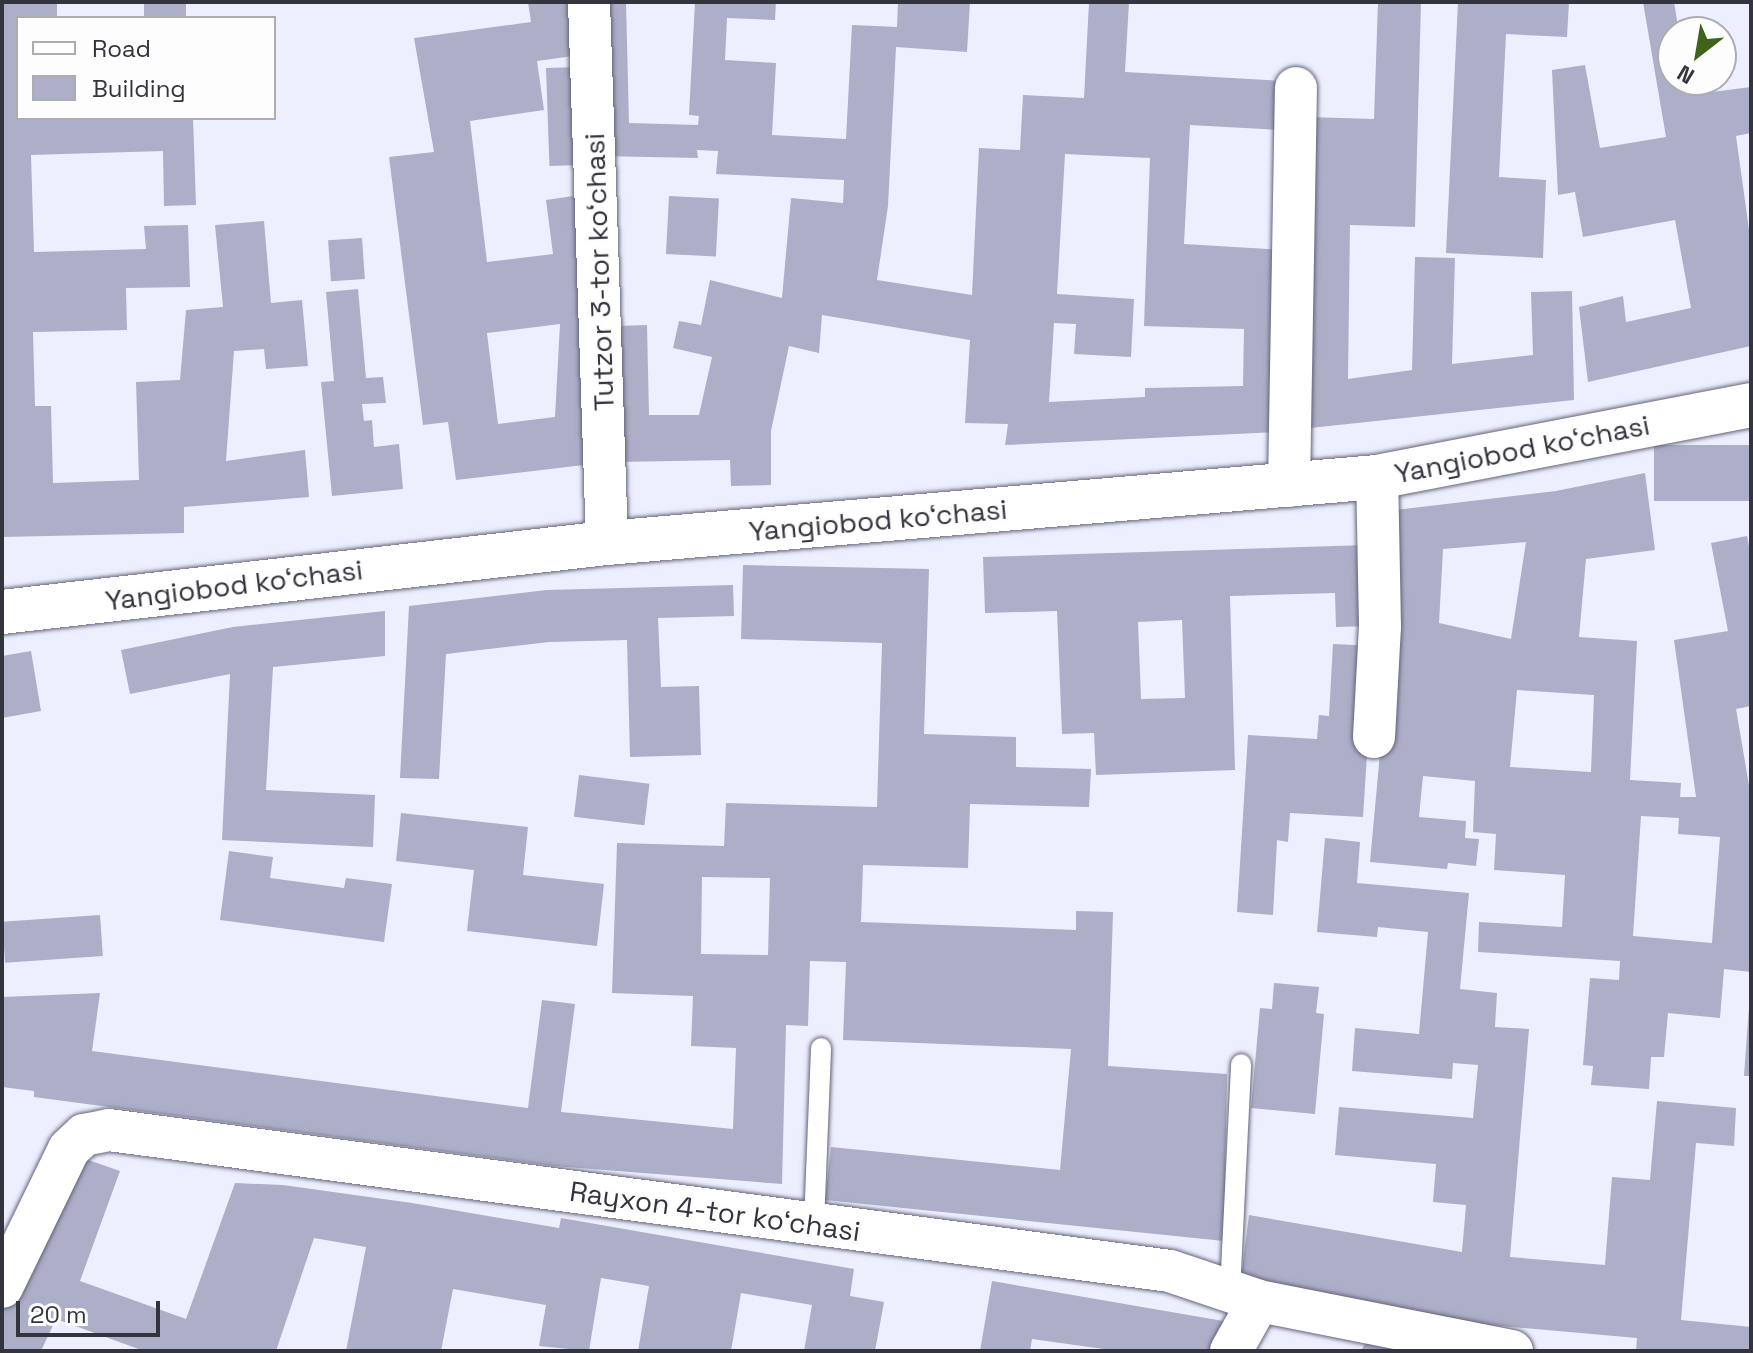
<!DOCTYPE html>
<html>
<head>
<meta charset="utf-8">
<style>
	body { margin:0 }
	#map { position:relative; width:1753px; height:1353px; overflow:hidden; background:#edeefe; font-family:"Space Grotesk",sans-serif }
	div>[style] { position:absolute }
	.building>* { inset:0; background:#adafc8; transform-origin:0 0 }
	.roads { filter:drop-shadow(0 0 2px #63647b) drop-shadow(0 0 2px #63647b) }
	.service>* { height:20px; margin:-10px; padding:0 10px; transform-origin:10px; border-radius:10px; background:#fff }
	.minor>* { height:42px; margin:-21px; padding:0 21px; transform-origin:21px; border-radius:21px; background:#fff }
	.tertiary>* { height:44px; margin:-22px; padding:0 22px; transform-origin:22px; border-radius:22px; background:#fff }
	span { translate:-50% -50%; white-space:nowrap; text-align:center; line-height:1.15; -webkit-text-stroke:6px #fdfdfd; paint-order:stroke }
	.street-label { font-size:28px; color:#34343e }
	.frame { position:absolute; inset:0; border:4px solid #34343e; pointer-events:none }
	.legend { position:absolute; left:16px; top:16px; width:260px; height:104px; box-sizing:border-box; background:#fdfdfd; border:2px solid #adadb1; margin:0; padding:10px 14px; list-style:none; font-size:24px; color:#34343e }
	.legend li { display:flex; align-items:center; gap:16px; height:40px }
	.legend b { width:40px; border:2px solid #adadb1 }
	.north { position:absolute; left:1657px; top:16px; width:80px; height:80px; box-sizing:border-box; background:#fdfdfd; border:2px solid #adadb1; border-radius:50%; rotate:211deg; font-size:22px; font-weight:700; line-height:32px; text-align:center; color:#34343e }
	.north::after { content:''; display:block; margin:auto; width:28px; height:36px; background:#3e631b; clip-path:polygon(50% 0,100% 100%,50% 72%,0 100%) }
	.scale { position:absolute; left:16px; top:1301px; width:144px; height:36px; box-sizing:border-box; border:4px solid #34343e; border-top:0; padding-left:10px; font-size:24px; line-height:28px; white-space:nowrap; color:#34343e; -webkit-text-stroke:6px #fdfdfd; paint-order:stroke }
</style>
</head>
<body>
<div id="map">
	<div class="building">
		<i style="clip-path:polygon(2px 2px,57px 2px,57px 18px,18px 18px,18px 118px,193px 118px,196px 205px,164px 206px,163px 151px,31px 155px,34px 252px,146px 249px,144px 226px,188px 225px,190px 287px,126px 288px,127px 330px,33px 332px,35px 406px,51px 406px,53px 483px,139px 480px,136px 382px,180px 380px,186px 310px,223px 307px,215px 225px,264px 221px,271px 303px,302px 300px,308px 366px,266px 369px,264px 349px,234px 351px,226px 461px,305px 450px,309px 497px,184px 507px,184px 533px,2px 537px)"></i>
		<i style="left:144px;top:2px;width:42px;height:16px"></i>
		<i style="clip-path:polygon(evenodd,528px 2px,573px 2px,580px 55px,537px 61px,544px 110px,470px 121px,487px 262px,553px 254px,546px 200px,580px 195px,592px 464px,456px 480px,448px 422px,423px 425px,389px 157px,434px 152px,414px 38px,531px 22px,528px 2px,560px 324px,555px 417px,498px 424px,487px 333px,560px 324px)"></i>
		<i style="clip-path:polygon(evenodd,599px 2px,626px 2px,629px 123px,698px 125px,699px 116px,689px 115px,695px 2px,776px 2px,775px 20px,727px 18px,725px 60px,776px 63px,772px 135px,846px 139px,852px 25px,897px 27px,898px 2px,970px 2px,967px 52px,896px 47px,888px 206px,877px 280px,972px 295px,979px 148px,1020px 150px,1023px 95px,1084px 98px,1089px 2px,1129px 2px,1125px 72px,1283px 81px,1280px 130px,1190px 125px,1184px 244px,1283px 250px,1278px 432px,1005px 445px,1008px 424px,965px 423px,970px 340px,822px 315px,819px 353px,789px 346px,771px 431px,771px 485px,731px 486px,730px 460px,618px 462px,615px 326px,647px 325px,649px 415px,699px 415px,712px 357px,673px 348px,679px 321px,701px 325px,710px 280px,782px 298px,791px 198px,843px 203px,844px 180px,716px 174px,718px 151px,697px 150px,698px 158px,600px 156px,599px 2px,1065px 154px,1150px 158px,1144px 326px,1244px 329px,1243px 386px,1145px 388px,1145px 397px,1049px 402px,1054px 323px,1076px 324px,1074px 354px,1131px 357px,1134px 299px,1057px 294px,1065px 154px)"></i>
		<i style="clip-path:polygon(1378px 2px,1421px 2px,1415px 227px,1350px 225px,1348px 379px,1412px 370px,1415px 257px,1455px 258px,1452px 364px,1533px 355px,1531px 292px,1572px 291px,1574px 400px,1301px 429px,1308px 117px,1374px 119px)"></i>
		<i style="clip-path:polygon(1458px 2px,1569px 2px,1567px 37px,1506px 34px,1499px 177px,1546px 180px,1543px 258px,1446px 253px)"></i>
		<i style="clip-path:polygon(1643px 2px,1674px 2px,1679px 32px,1673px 32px,1673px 80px,1687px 80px,1689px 95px,1751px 87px,1751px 133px,1736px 136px,1751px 244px,1751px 346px,1588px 382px,1579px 307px,1623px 296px,1626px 322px,1691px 308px,1675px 220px,1583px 237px,1575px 192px,1558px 195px,1552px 70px,1585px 65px,1600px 148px,1666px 137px)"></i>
		<i style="left:577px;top:67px;width:98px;height:31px;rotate:88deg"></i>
		<i style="left:669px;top:196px;width:50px;height:58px;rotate:3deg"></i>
		<i style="left:362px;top:238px;width:41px;height:34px;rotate:86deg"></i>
		<i style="clip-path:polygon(358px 289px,366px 378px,383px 377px,386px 403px,362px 404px,364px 421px,372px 420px,374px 447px,399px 444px,403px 489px,332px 496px,321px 382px,334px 381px,326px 292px)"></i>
		<i style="left:1751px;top:445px;width:56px;height:97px;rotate:90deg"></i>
		<i style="clip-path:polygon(evenodd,1645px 473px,1655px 550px,1586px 559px,1579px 637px,1637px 641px,1630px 780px,1681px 783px,1680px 797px,1696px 797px,1674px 640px,1728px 631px,1711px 543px,1747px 536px,1751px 556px,1751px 706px,1736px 709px,1751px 797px,1751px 972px,1724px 969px,1720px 1018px,1668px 1013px,1664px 1057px,1651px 1057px,1649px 1089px,1591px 1085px,1593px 1066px,1583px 1065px,1590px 978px,1619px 980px,1620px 961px,1478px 952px,1479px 922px,1562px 927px,1565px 875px,1494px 870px,1496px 834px,1473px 832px,1475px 781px,1423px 776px,1419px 817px,1466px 821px,1465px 838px,1479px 839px,1476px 866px,1448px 863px,1447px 869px,1370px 862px,1387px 677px,1387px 511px,1556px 491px,1645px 473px,1526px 542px,1511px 639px,1439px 623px,1443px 549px,1526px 542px,1645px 473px,1517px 690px,1594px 695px,1591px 772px,1510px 767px,1517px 690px,1645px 473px,1641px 816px,1679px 818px,1678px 834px,1720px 837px,1712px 943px,1633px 936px,1641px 816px)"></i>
		<i style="clip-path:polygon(evenodd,1369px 545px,1371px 626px,1336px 627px,1335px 593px,1230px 596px,1235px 770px,1096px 775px,1094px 733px,1062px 734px,1057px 611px,985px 613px,983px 557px,1369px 545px,1182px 620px,1185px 698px,1141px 699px,1138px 622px,1182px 620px)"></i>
		<i style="clip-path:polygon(evenodd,743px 565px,929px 569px,924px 734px,1016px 737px,1016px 767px,1091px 769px,1089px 807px,970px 804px,968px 868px,863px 865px,861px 922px,1076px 930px,1076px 911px,1113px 912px,1108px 1066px,1227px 1074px,1224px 1241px,825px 1200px,831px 1147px,1060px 1170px,1071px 1049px,843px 1040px,846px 962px,810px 961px,808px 1026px,786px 1025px,782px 1184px,554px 1166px,34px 1097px,34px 1091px,2px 1087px,2px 997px,100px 993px,92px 1051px,528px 1108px,542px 1000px,575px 1004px,561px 1112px,733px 1129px,736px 1048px,691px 1046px,693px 996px,612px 993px,617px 843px,724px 846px,726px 803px,877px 807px,882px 643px,741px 639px,743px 565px,702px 877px,770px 878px,768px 955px,701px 954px,702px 877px)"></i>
		<i style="clip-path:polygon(733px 585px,734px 616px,658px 618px,661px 687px,699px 686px,701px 755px,630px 757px,627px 640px,549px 642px,446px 654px,439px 779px,400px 778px,409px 606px,547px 590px)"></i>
		<i style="clip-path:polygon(385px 611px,385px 656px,273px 667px,266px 790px,375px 795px,373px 847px,222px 840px,230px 674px,130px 694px,121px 650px,233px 627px)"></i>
		<i style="clip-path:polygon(1333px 644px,1374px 646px,1363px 817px,1290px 813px,1288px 842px,1277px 840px,1273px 915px,1237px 912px,1248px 735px,1317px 739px,1319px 715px,1329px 716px)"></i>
		<i style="clip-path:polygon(31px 651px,41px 711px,2px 718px,2px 656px)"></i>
		<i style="left:579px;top:775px;width:71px;height:42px;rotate:7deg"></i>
		<i style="clip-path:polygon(401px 813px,528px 827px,523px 875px,604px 884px,597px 946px,467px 931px,474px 870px,396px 861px)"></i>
		<i style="clip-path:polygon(1325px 838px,1360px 842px,1357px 883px,1469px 893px,1460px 989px,1497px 993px,1495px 1027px,1529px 1029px,1510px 1257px,1605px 1265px,1612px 1177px,1650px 1180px,1657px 1101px,1736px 1108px,1734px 1146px,1696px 1143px,1681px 1320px,1751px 1327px,1751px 1351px,1636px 1351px,1637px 1338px,1456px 1322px,1240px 1285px,1249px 1215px,1462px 1252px,1466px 1205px,1433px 1202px,1436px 1164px,1335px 1155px,1339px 1107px,1473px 1118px,1478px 1065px,1453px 1063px,1452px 1079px,1352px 1071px,1355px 1028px,1419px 1034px,1428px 932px,1378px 927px,1377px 937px,1317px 932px)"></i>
		<i style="clip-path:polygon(229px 851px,273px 857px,270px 878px,344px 888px,346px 878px,392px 884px,384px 942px,220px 920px)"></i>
		<i style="left:100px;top:915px;width:41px;height:98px;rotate:86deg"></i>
		<i style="clip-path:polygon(1274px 983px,1319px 987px,1316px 1013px,1324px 1014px,1315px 1114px,1251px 1108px,1260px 1008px,1272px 1009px)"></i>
		<i style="clip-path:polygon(1749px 1007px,1751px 1007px,1751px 1076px,1744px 1076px)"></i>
		<i style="clip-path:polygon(74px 1155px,120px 1171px,80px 1281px,186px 1319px,235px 1183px,283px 1185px,412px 1203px,559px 1228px,561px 1218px,854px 1269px,850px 1296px,884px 1302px,875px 1351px,804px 1351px,812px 1305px,741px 1293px,731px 1351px,638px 1351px,649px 1286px,601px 1278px,589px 1351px,539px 1346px,546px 1305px,453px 1289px,441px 1351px,346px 1351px,366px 1247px,314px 1238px,276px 1351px,144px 1351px,56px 1319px,41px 1351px,2px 1351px,2px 1314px)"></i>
		<i style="clip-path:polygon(992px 1281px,1235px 1323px,1221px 1351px,1118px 1351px,1032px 1339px,1030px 1351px,980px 1351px)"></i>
		<i style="clip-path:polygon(1368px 1338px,1414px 1351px,1361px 1351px)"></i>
	</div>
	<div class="roads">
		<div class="service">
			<i style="left:814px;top:1224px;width:176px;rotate:-87.7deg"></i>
			<i style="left:1230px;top:1292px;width:228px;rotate:-87.2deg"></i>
		</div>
		<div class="minor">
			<i style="left:589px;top:2px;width:541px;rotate:88.09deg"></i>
			<i style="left:1289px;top:486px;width:398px;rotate:-89deg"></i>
			<i style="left:1374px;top:737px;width:110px;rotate:-86.9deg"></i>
			<i style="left:1380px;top:627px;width:150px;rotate:-91.1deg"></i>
			<i style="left:2px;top:1287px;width:153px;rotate:-64.1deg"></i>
			<i style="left:69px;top:1149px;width:21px;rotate:-43deg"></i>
			<i style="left:84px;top:1135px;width:25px;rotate:-11deg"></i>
			<i style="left:109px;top:1130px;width:1070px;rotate:7.57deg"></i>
			<i style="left:1170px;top:1271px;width:94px;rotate:18.6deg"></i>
			<i style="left:1259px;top:1301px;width:258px;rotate:11.2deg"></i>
			<i style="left:1231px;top:1351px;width:57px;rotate:-60.8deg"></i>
		</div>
		<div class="tertiary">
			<i style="left:2px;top:612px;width:609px;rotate:-6.51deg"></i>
			<i style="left:607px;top:543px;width:773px;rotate:-4.9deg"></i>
			<i style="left:1377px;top:477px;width:381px;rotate:-10.9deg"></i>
		</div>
	</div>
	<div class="street-label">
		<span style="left:599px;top:272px;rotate:-92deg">Tutzor 3-tor koʻchasi</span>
		<span style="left:1522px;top:449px;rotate:-11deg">Yangiobod koʻchasi</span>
		<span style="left:878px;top:520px;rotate:-5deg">Yangiobod koʻchasi</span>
		<span style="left:234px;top:585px;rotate:-7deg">Yangiobod koʻchasi</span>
		<span style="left:715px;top:1211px;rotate:8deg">Rayxon 4-tor koʻchasi</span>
	</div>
	<div class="frame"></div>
	<ul class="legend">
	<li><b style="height:10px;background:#fff"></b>Road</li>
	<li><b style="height:22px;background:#adafc8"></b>Building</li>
	</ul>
	<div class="north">N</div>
	<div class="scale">20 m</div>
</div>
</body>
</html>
